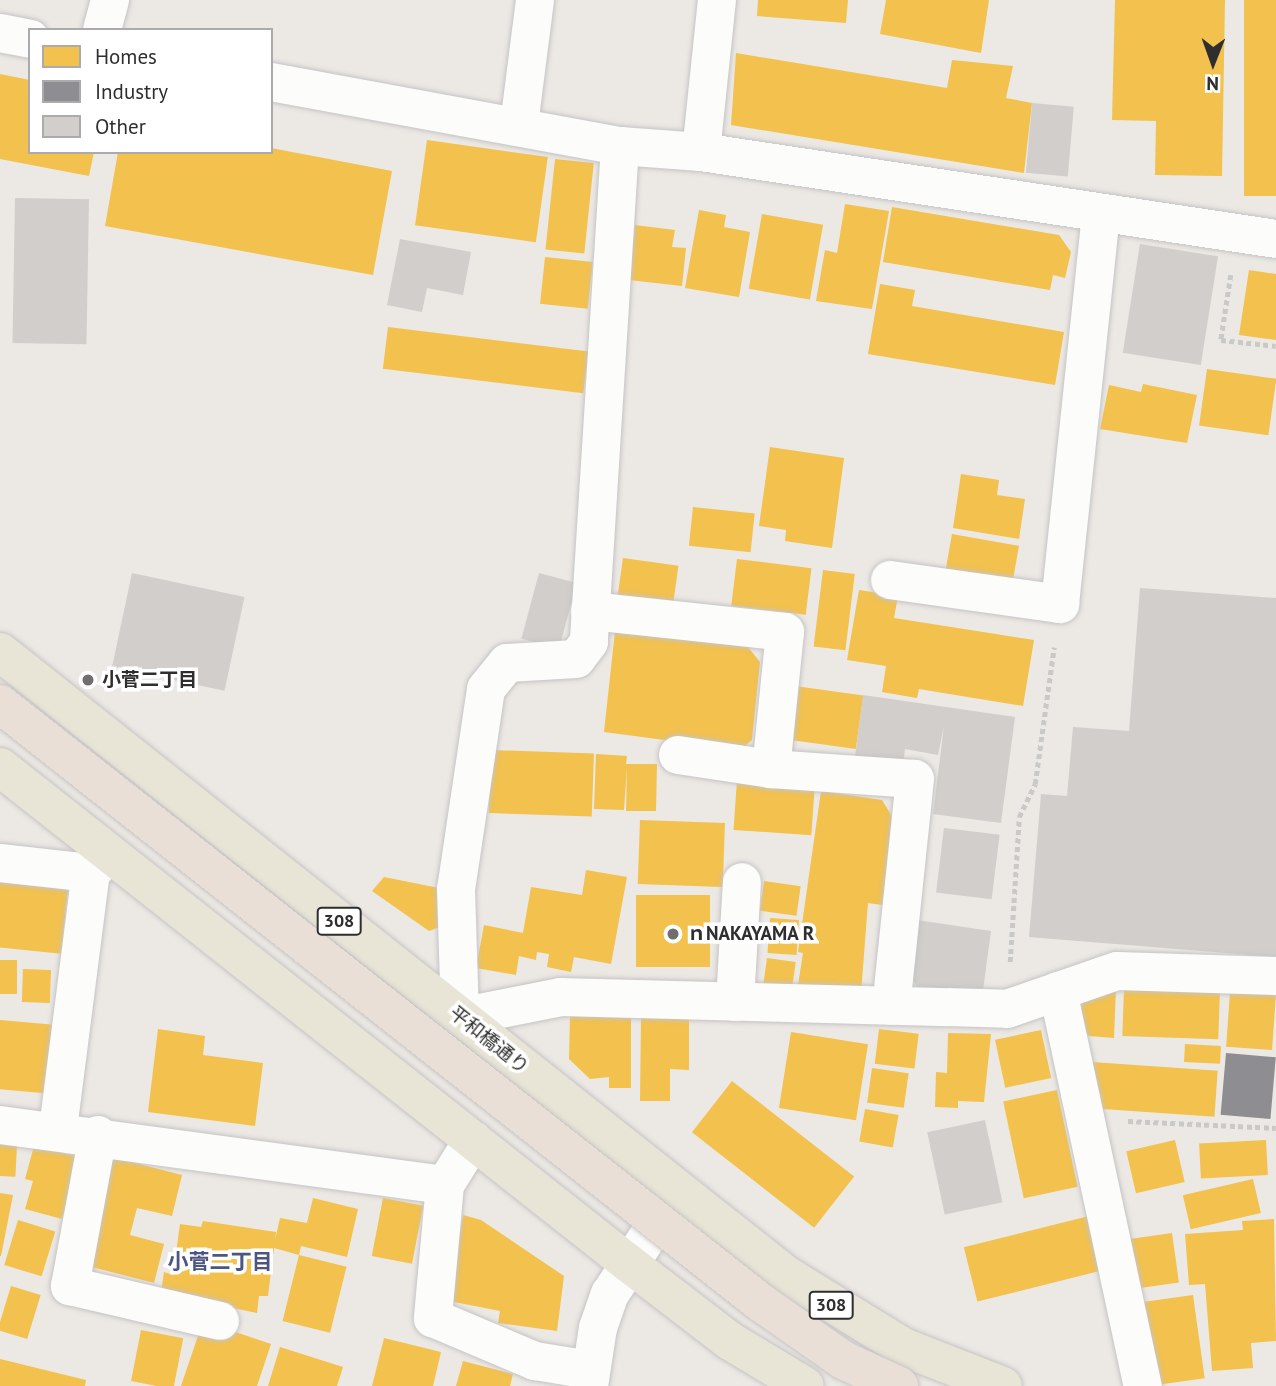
<!DOCTYPE html>
<html>
<head>
<meta charset="utf-8">
<style>
	body { margin:0 }
	#map { position:relative; width:1276px; height:1386px; overflow:hidden; background:#ece8e4; font-family:"PT Sans","Noto Sans JP",sans-serif }
	div>[style] { position:absolute }
	.homes>* { inset:0; background:#f2c14e; transform-origin:0 0 }
	.industry>* { inset:0; background:#8d8d92; transform-origin:0 0 }
	.building>* { inset:0; background:#d1cecb; transform-origin:0 0 }
	.path>* { height:4.5px; margin-top:-2.25px; transform-origin:0; background:repeating-linear-gradient(90deg,#c9c9c8 0 5px,transparent 0 8.5px) }
	.roads { filter:drop-shadow(0 0 2px #c5c4c5) drop-shadow(0 0 2px #c5c4c5) }
	.minor>* { height:38px; margin:-19px; padding:0 19px; transform-origin:19px; border-radius:19px; background:#fcfcfb }
	.major>* { height:38px; margin:-19px; padding:0 19px; transform-origin:19px; border-radius:19px; background:#e8e4d6 }
	.bridges { filter:drop-shadow(0 0 2px #c6c5c4) drop-shadow(0 0 2px #c6c5c4) }
	.highway-bridge>* { height:38px; margin:-19px; padding:0 19px; transform-origin:19px; border-radius:19px; background:#eadfd6 }
	.dots>* { width:19px; height:19px; translate:-50% -50%; box-sizing:border-box; border:4px solid #fff; border-radius:50% }
	span { translate:-50% -50%; white-space:nowrap; text-align:center; line-height:1.15; -webkit-text-stroke:7px #fff; paint-order:stroke }
	.shield-label span { padding:2px 5px; background:#fff; border:2px solid; border-radius:5px; -webkit-text-stroke-width:0 }
	.shield-label { font-size:18px; color:#2e2e2e; font-weight:700 }
	.poi-label { font-size:19px; color:#2e2e2e; font-weight:700 }
	.left { translate:0 -50%; text-align:left }
	.street-label { font-size:19px; color:#2e2e2e }
	.neighbourhood-label { font-size:21px; color:#4d5680; font-weight:700 }
	.legend { position:absolute; left:28px; top:28px; width:245px; height:126px; box-sizing:border-box; background:#fff; border:2px solid #ababab; margin:0; padding:9px 12px; list-style:none; font-size:21px; color:#2e2e2e }
	.legend li { display:flex; align-items:center; gap:14px; height:35px }
	.legend b { width:35px; border:2px solid #ababab }
	.north { position:absolute; left:1178px; top:28px; width:70px; height:70px; -webkit-text-stroke:5px #fff; paint-order:stroke; rotate:181deg; font-size:19px; font-weight:700; line-height:28px; text-align:center; color:#2e2e2e }
	.north::after { content:''; display:block; margin:auto; width:24px; height:32px; background:#2e2e2e; clip-path:polygon(50% 0,100% 100%,50% 72%,0 100%) }
</style>
</head>
<body>
<div id="map">
	<div class="homes">
		<i style="clip-path:polygon(758px 0,848px 0,846px 23px,757px 16px)"></i>
		<i style="clip-path:polygon(886px 0,989px 0,981px 53px,880px 34px)"></i>
		<i style="clip-path:polygon(1115px 0,1225px 0,1222px 176px,1155px 175px,1156px 121px,1112px 120px)"></i>
		<i style="left:1244px;top:0;width:32px;height:196px"></i>
		<i style="clip-path:polygon(736px 53px,947px 88px,952px 60px,1013px 66px,1006px 98px,1032px 103px,1024px 173px,731px 125px)"></i>
		<i style="clip-path:polygon(0 74px,30px 80px,30px 152px,94px 152px,89px 176px,0 159px)"></i>
		<i style="left:427px;top:140px;width:122px;height:86px;rotate:8deg"></i>
		<i style="clip-path:polygon(271px 148px,392px 171px,373px 275px,105px 226px,118px 152px,271px 152px)"></i>
		<i style="left:555px;top:159px;width:39px;height:91px;rotate:6deg"></i>
		<i style="clip-path:polygon(845px 204px,889px 211px,872px 309px,816px 301px,825px 250px,837px 253px)"></i>
		<i style="clip-path:polygon(892px 207px,1059px 235px,1071px 252px,1065px 278px,1053px 275px,1050px 290px,883px 262px)"></i>
		<i style="clip-path:polygon(699px 210px,726px 215px,724px 227px,750px 232px,739px 297px,685px 288px)"></i>
		<i style="left:762px;top:214px;width:62px;height:76px;rotate:10deg"></i>
		<i style="clip-path:polygon(635px 225px,675px 230px,672px 247px,686px 248px,682px 286px,629px 280px)"></i>
		<i style="left:545px;top:257px;width:48px;height:47px;rotate:6deg"></i>
		<i style="clip-path:polygon(1249px 270px,1276px 274px,1276px 340px,1239px 335px)"></i>
		<i style="clip-path:polygon(880px 284px,915px 290px,912px 306px,1064px 332px,1055px 385px,868px 354px)"></i>
		<i style="left:388px;top:327px;width:202px;height:42px;rotate:7deg"></i>
		<i style="left:1207px;top:369px;width:70px;height:57px;rotate:8deg"></i>
		<i style="clip-path:polygon(1143px 384px,1197px 395px,1187px 443px,1100px 429px,1109px 385px,1141px 392px)"></i>
		<i style="clip-path:polygon(770px 447px,844px 458px,832px 548px,785px 541px,786px 530px,759px 526px)"></i>
		<i style="clip-path:polygon(961px 474px,999px 480px,997px 495px,1025px 499px,1019px 539px,953px 528px)"></i>
		<i style="left:693px;top:507px;width:62px;height:39px;rotate:6deg"></i>
		<i style="left:952px;top:534px;width:68px;height:45px;rotate:10deg"></i>
		<i style="left:623px;top:558px;width:56px;height:43px;rotate:8deg"></i>
		<i style="left:737px;top:559px;width:75px;height:47px;rotate:7deg"></i>
		<i style="left:823px;top:570px;width:32px;height:77px;rotate:7deg"></i>
		<i style="clip-path:polygon(859px 590px,898px 596px,894px 618px,1034px 640px,1023px 706px,919px 689px,917px 698px,882px 692px,886px 666px,847px 660px)"></i>
		<i style="clip-path:polygon(615px 631px,748px 647px,760px 662px,752px 740px,740px 750px,604px 732px)"></i>
		<i style="left:795px;top:686px;width:69px;height:54px;rotate:8deg"></i>
		<i style="left:491px;top:750px;width:103px;height:63px;rotate:2deg"></i>
		<i style="clip-path:polygon(596px 754px,627px 756px,626px 764px,657px 764px,656px 811px,626px 811px,627px 767px,624px 810px,594px 809px)"></i>
		<i style="left:737px;top:780px;width:78px;height:50px;rotate:4deg"></i>
		<i style="clip-path:polygon(821px 791px,882px 800px,895px 821px,882px 905px,868px 903px,861px 993px,798px 985px,803px 953px,798px 952px)"></i>
		<i style="left:640px;top:820px;width:85px;height:64px;rotate:2deg"></i>
		<i style="clip-path:polygon(586px 870px,627px 877px,611px 964px,574px 957px,571px 972px,547px 967px,549px 954px,537px 952px,536px 960px,519px 956px,516px 975px,476px 968px,484px 925px,523px 933px,531px 887px,582px 895px)"></i>
		<i style="left:0;top:876px;width:69px;height:71px;rotate:6deg"></i>
		<i style="clip-path:polygon(384px 877px,439px 888px,442px 926px,429px 931px,372px 891px)"></i>
		<i style="left:764px;top:881px;width:37px;height:30px;rotate:8deg"></i>
		<i style="left:636px;top:895px;width:74px;height:72px"></i>
		<i style="left:770px;top:918px;width:29px;height:35px;rotate:4deg"></i>
		<i style="left:767px;top:958px;width:29px;height:34px;rotate:8deg"></i>
		<i style="left:0;top:960px;width:17px;height:34px"></i>
		<i style="left:23px;top:969px;width:28px;height:33px;rotate:2deg"></i>
		<i style="clip-path:polygon(1116px 987px,1114px 1038px,1089px 1036px,1077px 1023px,1085px 995px)"></i>
		<i style="left:1124px;top:988px;width:96px;height:48px;rotate:2deg"></i>
		<i style="left:1230px;top:992px;width:46px;height:55px;rotate:4deg"></i>
		<i style="clip-path:polygon(570px 1016px,631px 1018px,631px 1088px,609px 1088px,609px 1077px,590px 1079px,569px 1059px)"></i>
		<i style="clip-path:polygon(641px 1017px,689px 1018px,689px 1070px,670px 1069px,670px 1101px,640px 1101px)"></i>
		<i style="left:0;top:1020px;width:54px;height:69px;rotate:5deg"></i>
		<i style="clip-path:polygon(158px 1029px,205px 1036px,203px 1055px,263px 1063px,255px 1126px,148px 1112px)"></i>
		<i style="left:879px;top:1029px;width:40px;height:35px;rotate:7deg"></i>
		<i style="left:1041px;top:1030px;width:49px;height:47px;rotate:78deg"></i>
		<i style="left:791px;top:1032px;width:78px;height:77px;rotate:9deg"></i>
		<i style="clip-path:polygon(948px 1033px,991px 1034px,984px 1102px,958px 1101px,958px 1108px,935px 1107px,936px 1072px,947px 1073px)"></i>
		<i style="left:1185px;top:1044px;width:36px;height:18px;rotate:3deg"></i>
		<i style="left:1092px;top:1062px;width:126px;height:46px;rotate:4deg"></i>
		<i style="left:872px;top:1068px;width:37px;height:35px;rotate:8deg"></i>
		<i style="left:732px;top:1081px;width:155px;height:65px;rotate:38deg"></i>
		<i style="left:1057px;top:1090px;width:99px;height:55px;rotate:78deg"></i>
		<i style="left:865px;top:1109px;width:34px;height:33px;rotate:10deg"></i>
		<i style="left:1175px;top:1140px;width:43px;height:50px;rotate:77deg"></i>
		<i style="left:1266px;top:1140px;width:35px;height:67px;rotate:87deg"></i>
		<i style="left:0;top:1145px;width:17px;height:31px;rotate:3deg"></i>
		<i style="clip-path:polygon(34px 1146px,79px 1157px,62px 1219px,25px 1209px,33px 1181px,25px 1179px)"></i>
		<i style="clip-path:polygon(108px 1156px,182px 1175px,172px 1216px,137px 1208px,130px 1235px,164px 1244px,154px 1283px,88px 1266px)"></i>
		<i style="left:1253px;top:1179px;width:35px;height:72px;rotate:77deg"></i>
		<i style="clip-path:polygon(0 1193px,13px 1195px,1px 1256px,0 1256px)"></i>
		<i style="clip-path:polygon(313px 1198px,358px 1209px,347px 1257px,301px 1246px,299px 1255px,274px 1248px,268px 1296px,259px 1296px,257px 1313px,161px 1293px,164px 1272px,173px 1275px,180px 1224px,201px 1227px,203px 1221px,276px 1232px,275px 1240px,280px 1218px,307px 1223px)"></i>
		<i style="left:383px;top:1198px;width:41px;height:59px;rotate:11deg"></i>
		<i style="clip-path:polygon(463px 1215px,481px 1220px,564px 1276px,557px 1331px,498px 1323px,500px 1311px,449px 1301px)"></i>
		<i style="left:1089px;top:1216px;width:56px;height:129px;rotate:76deg"></i>
		<i style="clip-path:polygon(1274px 1219px,1276px 1341px,1251px 1343px,1253px 1368px,1212px 1371px,1205px 1284px,1189px 1285px,1185px 1234px,1243px 1230px,1242px 1221px)"></i>
		<i style="left:18px;top:1220px;width:39px;height:47px;rotate:17deg"></i>
		<i style="left:1172px;top:1233px;width:50px;height:50px;rotate:82deg"></i>
		<i style="left:299px;top:1255px;width:49px;height:68px;rotate:14deg"></i>
		<i style="left:11px;top:1286px;width:31px;height:46px;rotate:17deg"></i>
		<i style="left:1193px;top:1295px;width:84px;height:56px;rotate:82deg"></i>
		<i style="clip-path:polygon(203px 1321px,271px 1344px,257px 1386px,181px 1386px)"></i>
		<i style="left:141px;top:1330px;width:43px;height:52px;rotate:11deg"></i>
		<i style="clip-path:polygon(384px 1338px,441px 1352px,433px 1386px,372px 1386px)"></i>
		<i style="clip-path:polygon(280px 1347px,343px 1367px,337px 1386px,268px 1386px)"></i>
		<i style="clip-path:polygon(0 1359px,86px 1380px,85px 1386px,0 1386px)"></i>
		<i style="clip-path:polygon(463px 1361px,513px 1374px,510px 1386px,456px 1386px)"></i>
	</div>
	<div class="industry">
		<i style="left:1226px;top:1053px;width:50px;height:62px;rotate:5deg"></i>
	</div>
	<div class="building">
		<i style="left:1032px;top:103px;width:42px;height:70px;rotate:5deg"></i>
		<i style="left:15px;top:198px;width:74px;height:145px;rotate:1deg"></i>
		<i style="clip-path:polygon(400px 239px,471px 252px,463px 295px,427px 288px,422px 312px,387px 305px)"></i>
		<i style="left:1140px;top:244px;width:79px;height:110px;rotate:9deg"></i>
		<i style="left:132px;top:573px;width:115px;height:96px;rotate:12deg"></i>
		<i style="left:539px;top:573px;width:39px;height:68px;rotate:15deg"></i>
		<i style="clip-path:polygon(1140px 588px,1276px 598px,1276px 957px,1029px 937px,1041px 794px,1067px 796px,1073px 727px,1129px 731px)"></i>
		<i style="clip-path:polygon(863px 695px,1015px 717px,1001px 823px,933px 814px,944px 726px,938px 755px,905px 749px,903px 763px,855px 757px)"></i>
		<i style="left:944px;top:828px;width:56px;height:65px;rotate:7deg"></i>
		<i style="clip-path:polygon(917px 920px,991px 931px,982px 998px,923px 997px,912px 978px)"></i>
		<i style="left:985px;top:1120px;width:84px;height:59px;rotate:78deg"></i>
	</div>
	<div class="path">
		<i style="left:1231px;top:275px;width:66px;rotate:98.7deg"></i>
		<i style="left:1221px;top:340px;width:55px;rotate:6.2deg"></i>
		<i style="left:1010px;top:962px;width:145px;rotate:-86.4deg"></i>
		<i style="left:1019px;top:817px;width:37px;rotate:-64deg"></i>
		<i style="left:1035px;top:784px;width:138px;rotate:-82.1deg"></i>
		<i style="left:1128px;top:1121px;width:148px;rotate:2.7deg"></i>
	</div>
	<div class="roads">
		<div class="minor">
			<i style="left:102px;top:30px;width:31px;rotate:-75deg"></i>
			<i style="left:0;top:33px;width:31px;rotate:11deg"></i>
			<i style="left:271px;top:82px;width:355px;rotate:10.4deg"></i>
			<i style="left:620px;top:146px;width:81px;rotate:4.2deg"></i>
			<i style="left:701px;top:152px;width:582px;rotate:8.6deg"></i>
			<i style="left:519px;top:125px;width:126px;rotate:-82.7deg"></i>
			<i style="left:620px;top:146px;width:497px;rotate:93.6deg"></i>
			<i style="left:589px;top:642px;width:21px;rotate:127deg"></i>
			<i style="left:576px;top:659px;width:69px;rotate:176.7deg"></i>
			<i style="left:507px;top:663px;width:33px;rotate:129deg"></i>
			<i style="left:486px;top:689px;width:202px;rotate:98.5deg"></i>
			<i style="left:456px;top:889px;width:128px;rotate:88.2deg"></i>
			<i style="left:460px;top:1017px;width:103px;rotate:-11.2deg"></i>
			<i style="left:561px;top:997px;width:446px;rotate:1.5deg"></i>
			<i style="left:1007px;top:1009px;width:116px;rotate:-19.1deg"></i>
			<i style="left:1117px;top:971px;width:159px;rotate:1.8deg"></i>
			<i style="left:701px;top:152px;width:153px;rotate:-84deg"></i>
			<i style="left:890px;top:580px;width:172px;rotate:8deg"></i>
			<i style="left:1060px;top:604px;width:393px;rotate:-84deg"></i>
			<i style="left:590px;top:611px;width:196px;rotate:6.1deg"></i>
			<i style="left:785px;top:632px;width:138px;rotate:95.8deg"></i>
			<i style="left:771px;top:769px;width:144px;rotate:4deg"></i>
			<i style="left:915px;top:779px;width:228px;rotate:96deg"></i>
			<i style="left:678px;top:755px;width:94px;rotate:8.6deg"></i>
			<i style="left:0;top:863px;width:92px;rotate:6.3deg"></i>
			<i style="left:91px;top:873px;width:25px;rotate:-47deg"></i>
			<i style="left:1058px;top:991px;width:404px;rotate:77.9deg"></i>
			<i style="left:735px;top:1002px;width:120px;rotate:-86.7deg"></i>
			<i style="left:0;top:1125px;width:449px;rotate:7.7deg"></i>
			<i style="left:58px;top:1129px;width:258px;rotate:-82.7deg"></i>
			<i style="left:98px;top:1135px;width:154px;rotate:100.5deg"></i>
			<i style="left:70px;top:1286px;width:154px;rotate:13.1deg"></i>
			<i style="left:473px;top:1140px;width:53px;rotate:121.9deg"></i>
			<i style="left:445px;top:1185px;width:134px;rotate:95.2deg"></i>
			<i style="left:433px;top:1318px;width:111px;rotate:22.9deg"></i>
			<i style="left:535px;top:1361px;width:56px;rotate:9.3deg"></i>
			<i style="left:589px;top:1386px;width:59px;rotate:-81.2deg"></i>
			<i style="left:598px;top:1328px;width:36px;rotate:-71deg"></i>
			<i style="left:610px;top:1294px;width:120px;rotate:-56.6deg"></i>
		</div>
		<div class="major">
			<i style="left:0;top:652px;width:1003px;rotate:38.4deg"></i>
			<i style="left:786px;top:1275px;width:137px;rotate:31.6deg"></i>
			<i style="left:903px;top:1347px;width:107px;rotate:21.3deg"></i>
			<i style="left:0;top:767px;width:799px;rotate:38.29deg"></i>
			<i style="left:627px;top:1262px;width:130px;rotate:37.5deg"></i>
			<i style="left:730px;top:1341px;width:87px;rotate:31deg"></i>
		</div>
	</div>
	<div class="bridges">
		<div class="highway-bridge">
			<i style="left:0;top:704px;width:967px;rotate:38.2deg"></i>
			<i style="left:760px;top:1302px;width:101px;rotate:34.9deg"></i>
			<i style="left:843px;top:1360px;width:62px;rotate:24.9deg"></i>
		</div>
	</div>
	<div class="dots">
		<i style="left:88px;top:680px;background:#706f6e"></i>
		<i style="left:673px;top:934px;background:#706f6e"></i>
	</div>
	<div class="shield-label">
		<span style="left:339px;top:921px">308</span>
		<span style="left:831px;top:1305px">308</span>
	</div>
	<div class="poi-label">
		<span class="left" style="left:102px;top:680px">小菅二丁目</span>
		<span class="left" style="left:687px;top:934px">ｎNAKAYAMA R</span>
	</div>
	<div class="street-label">
		<span style="left:489px;top:1040px;rotate:39deg">平和橋通り</span>
	</div>
	<div class="neighbourhood-label">
		<span style="left:220px;top:1262px">小菅二丁目</span>
	</div>
	<ul class="legend">
	<li><b style="height:19px;background:#f2c14e"></b>Homes</li>
	<li><b style="height:19px;background:#8d8d92"></b>Industry</li>
	<li><b style="height:19px;background:#d1cecb"></b>Other</li>
	</ul>
	<div class="north">N</div>
</div>
</body>
</html>
